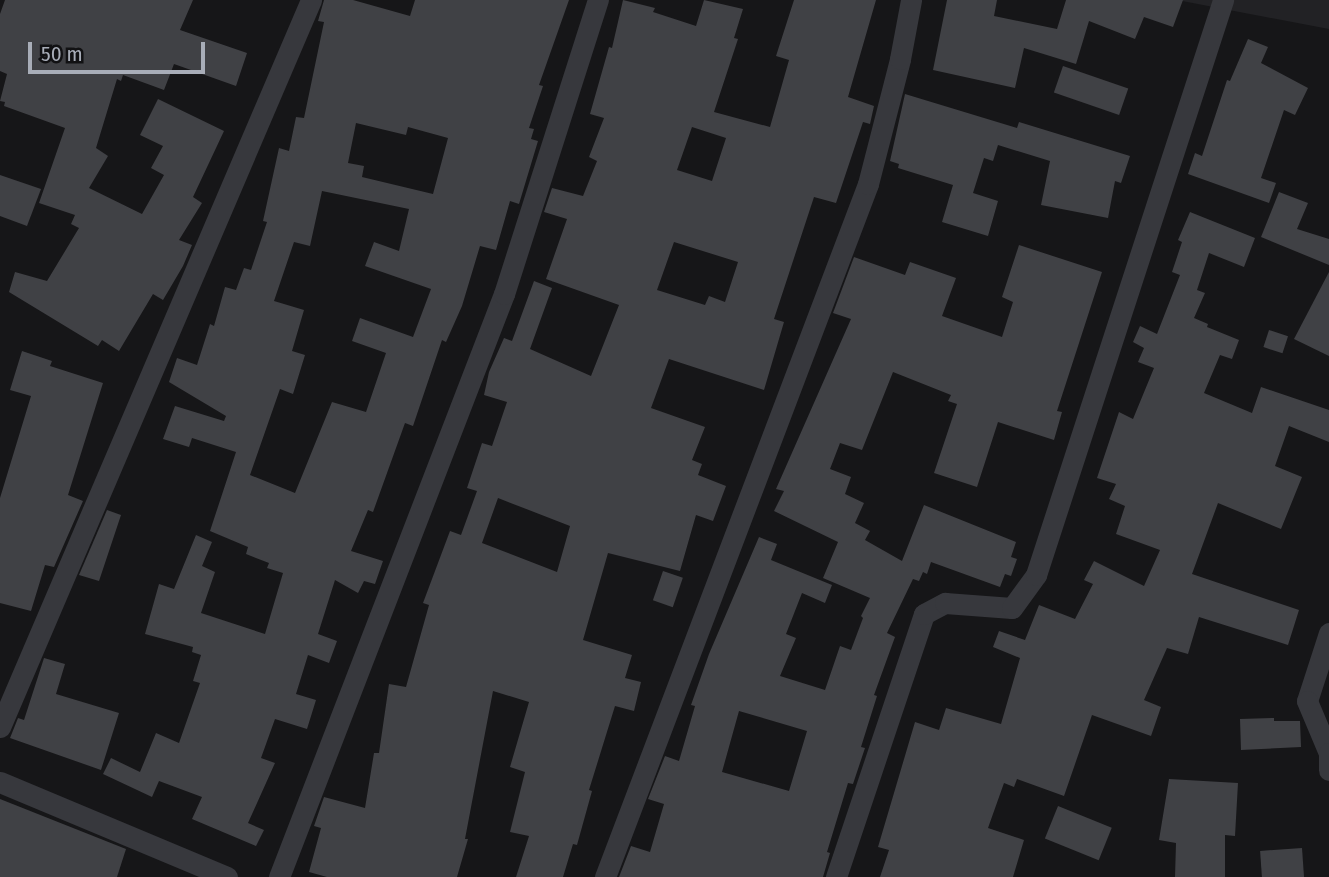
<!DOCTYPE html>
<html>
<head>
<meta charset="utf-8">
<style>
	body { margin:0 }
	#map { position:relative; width:1329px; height:877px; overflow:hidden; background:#161618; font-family:"Fira Sans Condensed",sans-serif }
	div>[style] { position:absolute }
	.built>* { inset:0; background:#222225 }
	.building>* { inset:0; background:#404145; transform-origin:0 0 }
	.street>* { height:21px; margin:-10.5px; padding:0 10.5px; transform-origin:10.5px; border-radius:10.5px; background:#37383d }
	span { translate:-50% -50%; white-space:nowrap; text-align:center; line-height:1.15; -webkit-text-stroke:7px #111113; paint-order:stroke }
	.scale { position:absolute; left:28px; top:42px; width:177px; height:32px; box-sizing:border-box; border:4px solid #a8adb8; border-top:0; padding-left:9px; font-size:21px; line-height:24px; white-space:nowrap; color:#a8adb8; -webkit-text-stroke:5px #111113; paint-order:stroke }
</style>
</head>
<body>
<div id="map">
	<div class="built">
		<i style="clip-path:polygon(1177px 0,1329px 0,1329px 29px)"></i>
	</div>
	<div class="building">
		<i style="clip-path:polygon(5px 0,193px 0,180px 30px,247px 53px,236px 86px,174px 64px,164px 90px,123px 75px,121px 81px,117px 79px,96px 148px,108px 156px,89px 188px,142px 214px,164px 175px,151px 168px,163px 146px,140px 135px,158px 99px,224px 131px,193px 197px,202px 203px,179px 240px,192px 245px,183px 266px,163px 300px,153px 294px,119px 351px,102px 340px,98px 346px,9px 292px,15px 272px,47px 281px,79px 228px,71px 224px,75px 215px,39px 203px,65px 128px,4px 106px,5px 102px,0 101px,7px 74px,0 71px,0 14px)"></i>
		<i style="clip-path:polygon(evenodd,324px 0,353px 0,410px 16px,415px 0,569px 0,539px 85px,543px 86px,529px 128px,534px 129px,531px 139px,538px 141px,519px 204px,510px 201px,496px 250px,480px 246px,462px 306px,446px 342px,442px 340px,413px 426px,405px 423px,373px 512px,368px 510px,351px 551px,383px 561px,375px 584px,364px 581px,358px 593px,335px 580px,318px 634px,337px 641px,329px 663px,308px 655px,296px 694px,316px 700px,307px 729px,275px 719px,261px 758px,275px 763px,248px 823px,264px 830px,256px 846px,192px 819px,202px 797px,159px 781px,152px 797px,103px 774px,111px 758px,140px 772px,156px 733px,179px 743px,200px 683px,193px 681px,201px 655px,192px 652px,193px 647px,145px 634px,159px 584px,174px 589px,196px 535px,212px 542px,202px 566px,215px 572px,201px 613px,265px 634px,283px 573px,267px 568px,269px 563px,246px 554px,248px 547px,210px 531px,236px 452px,192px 438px,189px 447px,163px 439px,175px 406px,224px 421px,226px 416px,169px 382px,177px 358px,197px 365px,210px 324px,214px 326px,225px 287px,236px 290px,244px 268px,251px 270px,267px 222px,263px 221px,279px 148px,289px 151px,296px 117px,304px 118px,324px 22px,318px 21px,324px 0,356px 123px,406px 135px,408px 127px,448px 138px,433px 194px,362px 177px,364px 166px,348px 163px,356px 123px,324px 0,322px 191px,409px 209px,399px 251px,374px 242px,365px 266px,431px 289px,413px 337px,360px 318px,352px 341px,386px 353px,366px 412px,332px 402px,295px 493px,250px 475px,280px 389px,293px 394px,305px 355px,292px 351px,304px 310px,274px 301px,294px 242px,310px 246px,322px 191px)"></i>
		<i style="clip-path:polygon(evenodd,623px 0,655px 8px,653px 12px,696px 26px,704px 0,743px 9px,734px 38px,738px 39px,714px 112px,770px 127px,789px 60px,776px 56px,794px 0,876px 0,848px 97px,874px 106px,870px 124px,863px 122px,836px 203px,814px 197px,774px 319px,784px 322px,764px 390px,669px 359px,651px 408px,705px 427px,692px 460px,702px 464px,698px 475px,726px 486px,713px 521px,696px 515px,680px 571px,608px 553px,583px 640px,632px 655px,625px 678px,641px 682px,634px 711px,615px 706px,589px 790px,592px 791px,577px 845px,573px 844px,563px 877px,516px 877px,529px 836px,510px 832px,525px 772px,510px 767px,529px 702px,493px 691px,465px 839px,468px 839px,457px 877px,327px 877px,309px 872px,321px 828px,314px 826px,324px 797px,365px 808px,374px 753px,379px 753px,389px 684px,406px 687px,429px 605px,423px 603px,450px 531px,461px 535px,477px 491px,467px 488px,482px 443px,492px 446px,507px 402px,484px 395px,489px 372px,504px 338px,512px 341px,534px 281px,552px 288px,530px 349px,591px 376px,619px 305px,546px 279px,567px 219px,544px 212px,552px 188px,583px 196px,597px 161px,589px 157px,604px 118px,590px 114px,609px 47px,612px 48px,623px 0,692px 127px,726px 138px,712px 181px,677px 170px,692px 127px,623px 0,674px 242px,738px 262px,725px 302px,709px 296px,705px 305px,657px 290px,674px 242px,623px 0,498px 498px,570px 526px,557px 572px,482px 543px,498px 498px)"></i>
		<i style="clip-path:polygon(947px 0,997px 0,994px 16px,1057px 29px,1066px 0,1183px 0,1173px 27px,1144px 17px,1135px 39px,1089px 21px,1076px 64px,1024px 48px,1015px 88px,933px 70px)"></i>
		<i style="clip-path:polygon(1248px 39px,1268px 47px,1261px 63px,1308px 88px,1295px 115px,1284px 110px,1261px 178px,1276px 183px,1269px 203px,1188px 174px,1195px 153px,1202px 156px,1227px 80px,1230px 81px)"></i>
		<i style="left:1063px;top:66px;width:69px;height:28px;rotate:19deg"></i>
		<i style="clip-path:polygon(905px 94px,1017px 128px,1019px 122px,1130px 156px,1121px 183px,1115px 181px,1108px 218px,1041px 205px,1050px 161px,998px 145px,993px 161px,984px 158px,973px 193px,998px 201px,988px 236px,942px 222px,953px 185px,898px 168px,899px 164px,890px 161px)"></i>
		<i style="clip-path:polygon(0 175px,41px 189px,27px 226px,0 216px)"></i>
		<i style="clip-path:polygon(1279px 192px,1308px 203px,1297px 229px,1329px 239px,1329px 265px,1261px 237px)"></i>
		<i style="clip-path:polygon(1190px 212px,1255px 238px,1244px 267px,1209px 253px,1197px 290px,1205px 293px,1194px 318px,1208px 324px,1207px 327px,1239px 340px,1232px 359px,1220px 355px,1204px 393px,1252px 413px,1261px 387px,1329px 410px,1329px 442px,1289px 426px,1275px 466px,1302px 477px,1281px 529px,1218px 503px,1192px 574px,1299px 610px,1288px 645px,1199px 617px,1188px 654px,1167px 648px,1144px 700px,1161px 707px,1151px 736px,1092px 715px,1064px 796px,1017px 779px,1014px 787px,1004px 783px,988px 828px,1024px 840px,1013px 877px,880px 877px,889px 850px,878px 847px,915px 722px,939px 730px,946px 708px,1001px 724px,1020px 658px,993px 647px,999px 631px,1025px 640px,1039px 605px,1075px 619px,1093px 584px,1084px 580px,1094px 561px,1144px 586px,1160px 550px,1116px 534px,1125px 506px,1109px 499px,1116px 484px,1097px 478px,1119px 412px,1133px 419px,1154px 368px,1138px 362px,1144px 348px,1133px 342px,1140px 326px,1157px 334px,1180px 275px,1172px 272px,1182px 242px,1178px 240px)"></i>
		<i style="clip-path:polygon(evenodd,1019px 245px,1102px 272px,1057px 411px,1062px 412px,1054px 440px,998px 422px,977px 487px,934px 473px,957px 404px,948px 401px,951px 395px,893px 372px,862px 450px,840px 443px,830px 469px,851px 477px,845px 494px,864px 503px,855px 523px,870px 531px,865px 540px,902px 561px,924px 505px,1016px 542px,1011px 557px,1017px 559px,1011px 576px,1005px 574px,1000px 587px,931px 562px,927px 574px,923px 572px,919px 581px,913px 579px,887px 633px,895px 637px,874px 695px,877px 696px,861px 747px,865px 748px,853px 784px,848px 783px,827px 852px,830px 853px,823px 877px,619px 877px,631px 846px,650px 852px,664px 804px,648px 799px,665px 756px,679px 761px,695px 706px,691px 705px,709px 654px,759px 537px,777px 544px,771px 560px,832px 585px,825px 603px,802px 593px,786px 634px,796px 638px,780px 676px,825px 690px,840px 646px,851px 650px,863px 618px,861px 616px,870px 598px,823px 578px,838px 542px,774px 511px,784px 491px,776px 489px,851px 319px,833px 313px,854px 257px,905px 275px,910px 262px,956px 278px,942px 316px,1002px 337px,1013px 302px,1002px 297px,1019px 245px,739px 711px,807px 731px,789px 791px,722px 772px,739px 711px)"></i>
		<i style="clip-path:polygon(1329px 272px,1329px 356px,1294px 339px)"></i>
		<i style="left:1269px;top:330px;width:20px;height:18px;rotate:18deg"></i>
		<i style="clip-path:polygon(22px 351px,52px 361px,50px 366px,103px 383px,68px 495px,83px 501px,54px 567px,45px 565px,31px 611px,0 603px,0 498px,31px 396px,10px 390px)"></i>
		<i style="clip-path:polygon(107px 510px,121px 515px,99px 581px,79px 575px)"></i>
		<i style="left:663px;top:571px;width:21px;height:31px;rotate:19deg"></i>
		<i style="clip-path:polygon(44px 658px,65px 664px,56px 694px,119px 713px,101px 770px,10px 738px,18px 718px,24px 720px)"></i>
		<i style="clip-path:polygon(1274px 718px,1274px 721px,1300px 721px,1301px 747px,1241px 750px,1240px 719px)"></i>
		<i style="clip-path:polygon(1169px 779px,1238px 783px,1235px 836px,1225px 835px,1225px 877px,1175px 877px,1176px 843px,1159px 840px)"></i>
		<i style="clip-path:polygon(0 799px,126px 849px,117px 877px,0 877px)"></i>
		<i style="left:1058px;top:806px;width:58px;height:35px;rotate:22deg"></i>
		<i style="left:1302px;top:848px;width:29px;height:42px;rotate:86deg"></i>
	</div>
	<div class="street">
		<i style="left:1329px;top:633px;width:71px;rotate:107.9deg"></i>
		<i style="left:1307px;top:701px;width:56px;rotate:67.1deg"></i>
		<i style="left:1329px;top:753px;width:17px;rotate:90deg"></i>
		<i style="left:0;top:727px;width:791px;rotate:-66.84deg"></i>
		<i style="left:0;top:782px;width:246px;rotate:22.7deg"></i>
		<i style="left:279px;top:877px;width:625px;rotate:-68.9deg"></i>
		<i style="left:504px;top:294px;width:309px;rotate:-72.3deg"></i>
		<i style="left:605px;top:877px;width:741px;rotate:-69.22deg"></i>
		<i style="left:868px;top:184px;width:129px;rotate:-75.6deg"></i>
		<i style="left:900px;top:59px;width:60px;rotate:-79.4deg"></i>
		<i style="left:836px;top:877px;width:277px;rotate:-71.5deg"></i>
		<i style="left:924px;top:614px;width:24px;rotate:-28deg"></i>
		<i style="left:945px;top:603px;width:67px;rotate:4.3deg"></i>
		<i style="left:1012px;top:608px;width:41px;rotate:-54deg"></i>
		<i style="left:1036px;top:575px;width:605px;rotate:-71.98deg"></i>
	</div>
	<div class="scale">50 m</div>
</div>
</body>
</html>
